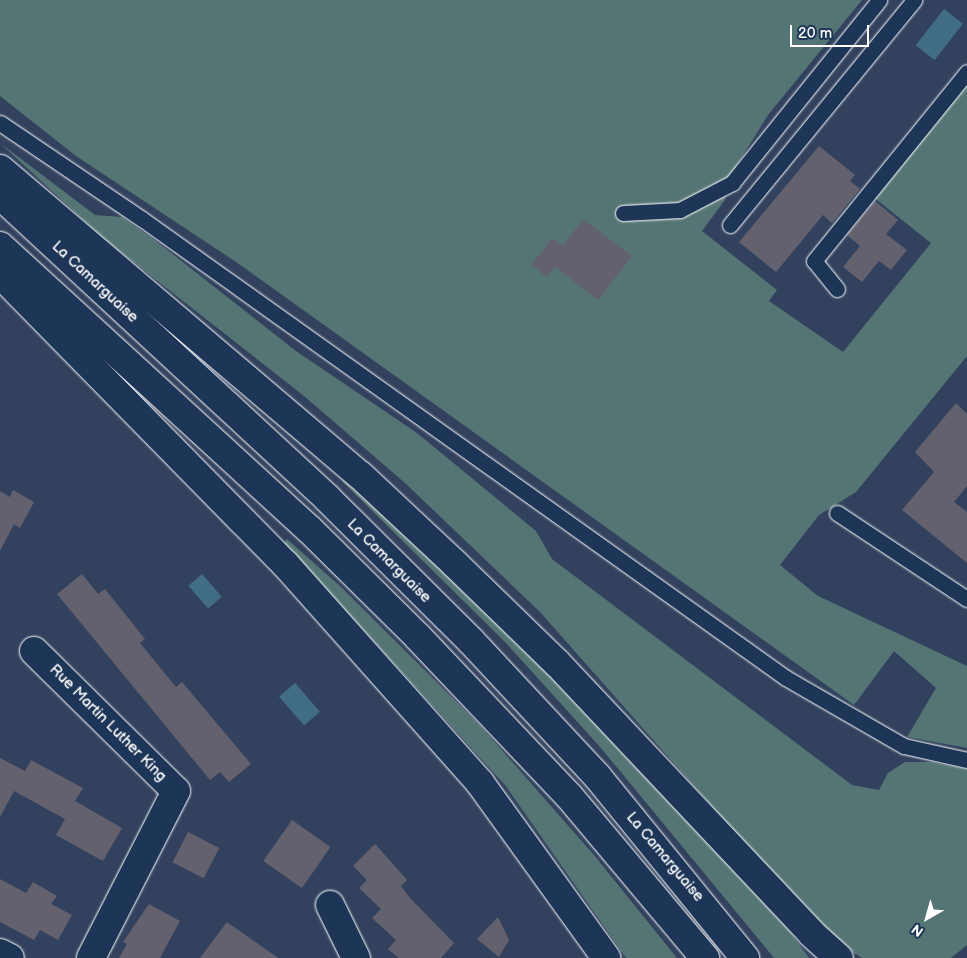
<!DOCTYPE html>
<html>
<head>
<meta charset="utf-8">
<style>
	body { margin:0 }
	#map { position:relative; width:967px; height:958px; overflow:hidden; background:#32425e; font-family:"Balsamiq Sans",sans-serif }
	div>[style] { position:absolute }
	.green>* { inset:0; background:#557575 }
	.water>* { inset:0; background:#416d87; transform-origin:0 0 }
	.building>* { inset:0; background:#64616f; transform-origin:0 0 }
	.roads { filter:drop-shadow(0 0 1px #fff) drop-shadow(0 0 1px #fff) }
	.lane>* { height:15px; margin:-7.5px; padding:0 7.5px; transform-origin:7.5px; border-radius:7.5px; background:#1d3557 }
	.street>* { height:28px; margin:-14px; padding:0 14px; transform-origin:14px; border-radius:14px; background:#1d3557 }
	.highway>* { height:28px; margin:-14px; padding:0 14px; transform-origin:14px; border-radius:14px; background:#1d3557 }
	span { translate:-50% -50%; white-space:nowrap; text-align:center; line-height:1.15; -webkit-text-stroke:4.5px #1d3557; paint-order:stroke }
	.street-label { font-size:15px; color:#fff }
	.north { position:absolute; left:902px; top:893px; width:50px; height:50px; -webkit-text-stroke:4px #1d3557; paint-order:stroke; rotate:218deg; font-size:14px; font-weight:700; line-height:20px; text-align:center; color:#fff }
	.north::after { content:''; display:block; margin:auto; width:18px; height:22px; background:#fff; clip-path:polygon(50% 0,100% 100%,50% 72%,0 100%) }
	.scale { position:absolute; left:790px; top:25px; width:79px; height:22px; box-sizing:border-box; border:2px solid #fff; border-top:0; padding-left:6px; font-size:15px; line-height:18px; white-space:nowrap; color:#fff; -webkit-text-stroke:4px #1d3557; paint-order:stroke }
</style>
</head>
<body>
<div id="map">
	<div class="green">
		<i style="clip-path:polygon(0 0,862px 0,768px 115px,729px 178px,725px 200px,702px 231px,777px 290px,769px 301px,843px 352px,931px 243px,872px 196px,967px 80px,967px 356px,856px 492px,819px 515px,780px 565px,818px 596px,967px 666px,967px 748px,907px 737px,936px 688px,894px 651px,854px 705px,239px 264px,76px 156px,0 96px)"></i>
		<i style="clip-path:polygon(0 143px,95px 215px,122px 217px,152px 238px,296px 351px,417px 433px,536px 531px,552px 559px,852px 785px,879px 790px,888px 773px,905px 762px,931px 762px,967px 769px,967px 945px,951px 958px,862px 958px,842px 945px,809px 916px,540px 612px,405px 483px,304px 396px,104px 239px)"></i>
		<i style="clip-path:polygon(347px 479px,537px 656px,667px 795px,790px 931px,809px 958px,774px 958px,601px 748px,506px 643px,342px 481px)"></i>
		<i style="clip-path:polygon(287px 539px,341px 587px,478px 723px,594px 855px,677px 958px,626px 958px,505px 785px,284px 543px)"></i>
	</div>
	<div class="water">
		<i style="left:944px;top:9px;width:24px;height:46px;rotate:38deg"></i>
		<i style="left:202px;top:574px;width:30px;height:18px;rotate:49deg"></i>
		<i style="left:295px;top:683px;width:38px;height:21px;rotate:49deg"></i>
	</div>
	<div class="building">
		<i style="clip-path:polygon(819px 146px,855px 175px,850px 181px,860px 189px,832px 223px,823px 215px,776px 272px,739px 242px)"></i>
		<i style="clip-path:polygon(875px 201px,898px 220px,886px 234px,907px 250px,891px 270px,879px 261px,862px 282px,843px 267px,860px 246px,847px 235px)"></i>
		<i style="clip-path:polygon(583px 219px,632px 256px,598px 300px,555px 267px,547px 277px,531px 265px,552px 238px,563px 246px)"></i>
		<i style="clip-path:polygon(956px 403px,967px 414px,967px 486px,954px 502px,967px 512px,967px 563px,902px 510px,934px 472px,915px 452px)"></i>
		<i style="clip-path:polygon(13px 490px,34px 502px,20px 528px,14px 524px,0 551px,0 491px,10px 497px)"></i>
		<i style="clip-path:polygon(82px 574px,98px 594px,105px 589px,145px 639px,140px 643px,176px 687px,182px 682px,251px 764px,229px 782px,220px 772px,210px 780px,57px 594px)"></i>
		<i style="clip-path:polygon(0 758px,25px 771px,31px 760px,83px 788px,75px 801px,122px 828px,103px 861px,56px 835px,65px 819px,14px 791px,0 817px)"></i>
		<i style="left:292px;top:820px;width:47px;height:50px;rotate:35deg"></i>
		<i style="left:188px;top:832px;width:35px;height:34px;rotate:27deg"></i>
		<i style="clip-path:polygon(375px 844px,407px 880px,401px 886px,410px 898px,454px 943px,441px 958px,399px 958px,388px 949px,396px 940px,372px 918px,381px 909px,359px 888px,367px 880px,353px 866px)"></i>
		<i style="clip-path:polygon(0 879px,26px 893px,33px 882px,57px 896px,51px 904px,72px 915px,58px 940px,40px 930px,34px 940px,0 922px)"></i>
		<i style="clip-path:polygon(149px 904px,180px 921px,160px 958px,119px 958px,127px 944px,123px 942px)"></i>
		<i style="clip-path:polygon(498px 917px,509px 940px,499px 957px,477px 939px)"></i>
		<i style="clip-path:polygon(227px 922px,278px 958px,200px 958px)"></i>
	</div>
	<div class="roads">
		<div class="lane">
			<i style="left:0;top:123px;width:171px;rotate:34.1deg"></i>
			<i style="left:142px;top:219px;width:791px;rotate:35.48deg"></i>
			<i style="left:786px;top:678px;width:136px;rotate:30deg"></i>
			<i style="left:904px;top:746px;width:65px;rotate:12.5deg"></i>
			<i style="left:623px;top:213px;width:57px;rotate:-3deg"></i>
			<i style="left:680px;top:210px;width:59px;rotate:-27.4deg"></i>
			<i style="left:732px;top:183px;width:235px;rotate:-51.2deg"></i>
			<i style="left:730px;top:225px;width:291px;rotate:-50.7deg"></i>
			<i style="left:837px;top:289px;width:36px;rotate:-129deg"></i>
			<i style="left:814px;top:261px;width:243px;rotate:-51deg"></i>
			<i style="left:837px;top:513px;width:156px;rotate:33.5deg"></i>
		</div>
		<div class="street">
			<i style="left:34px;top:651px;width:199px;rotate:44.6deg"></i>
			<i style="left:176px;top:791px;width:187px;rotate:117deg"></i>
			<i style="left:330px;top:905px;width:59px;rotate:63.9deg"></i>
			<i style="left:0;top:953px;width:11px;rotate:27deg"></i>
		</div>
		<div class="highway">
			<i style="left:0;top:169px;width:472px;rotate:40.4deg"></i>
			<i style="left:360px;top:475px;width:129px;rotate:43.1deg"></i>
			<i style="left:454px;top:563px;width:144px;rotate:44.2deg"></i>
			<i style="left:557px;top:663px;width:372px;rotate:46.7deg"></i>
			<i style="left:812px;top:934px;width:36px;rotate:42deg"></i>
			<i style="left:0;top:195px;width:446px;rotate:42.8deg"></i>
			<i style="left:327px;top:498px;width:203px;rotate:44.8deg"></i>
			<i style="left:471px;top:641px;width:185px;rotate:47deg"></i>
			<i style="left:597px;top:776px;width:235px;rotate:50.9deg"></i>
			<i style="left:0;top:246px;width:419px;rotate:42.5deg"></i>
			<i style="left:309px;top:529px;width:153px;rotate:44.7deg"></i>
			<i style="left:418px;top:637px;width:219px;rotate:46.5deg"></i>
			<i style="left:569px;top:796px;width:212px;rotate:50deg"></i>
			<i style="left:0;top:274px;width:408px;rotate:45.5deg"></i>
			<i style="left:286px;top:565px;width:292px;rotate:48.3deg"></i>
			<i style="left:480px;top:783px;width:216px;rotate:54.2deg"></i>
		</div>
	</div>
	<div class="street-label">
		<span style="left:95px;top:282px;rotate:43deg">La Camarguaise</span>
		<span style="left:389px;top:561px;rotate:45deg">La Camarguaise</span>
		<span style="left:108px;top:723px;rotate:45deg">Rue Martin Luther King</span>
		<span style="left:665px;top:857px;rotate:50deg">La Camarguaise</span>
	</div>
	<div class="north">N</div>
	<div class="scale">20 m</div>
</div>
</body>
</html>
